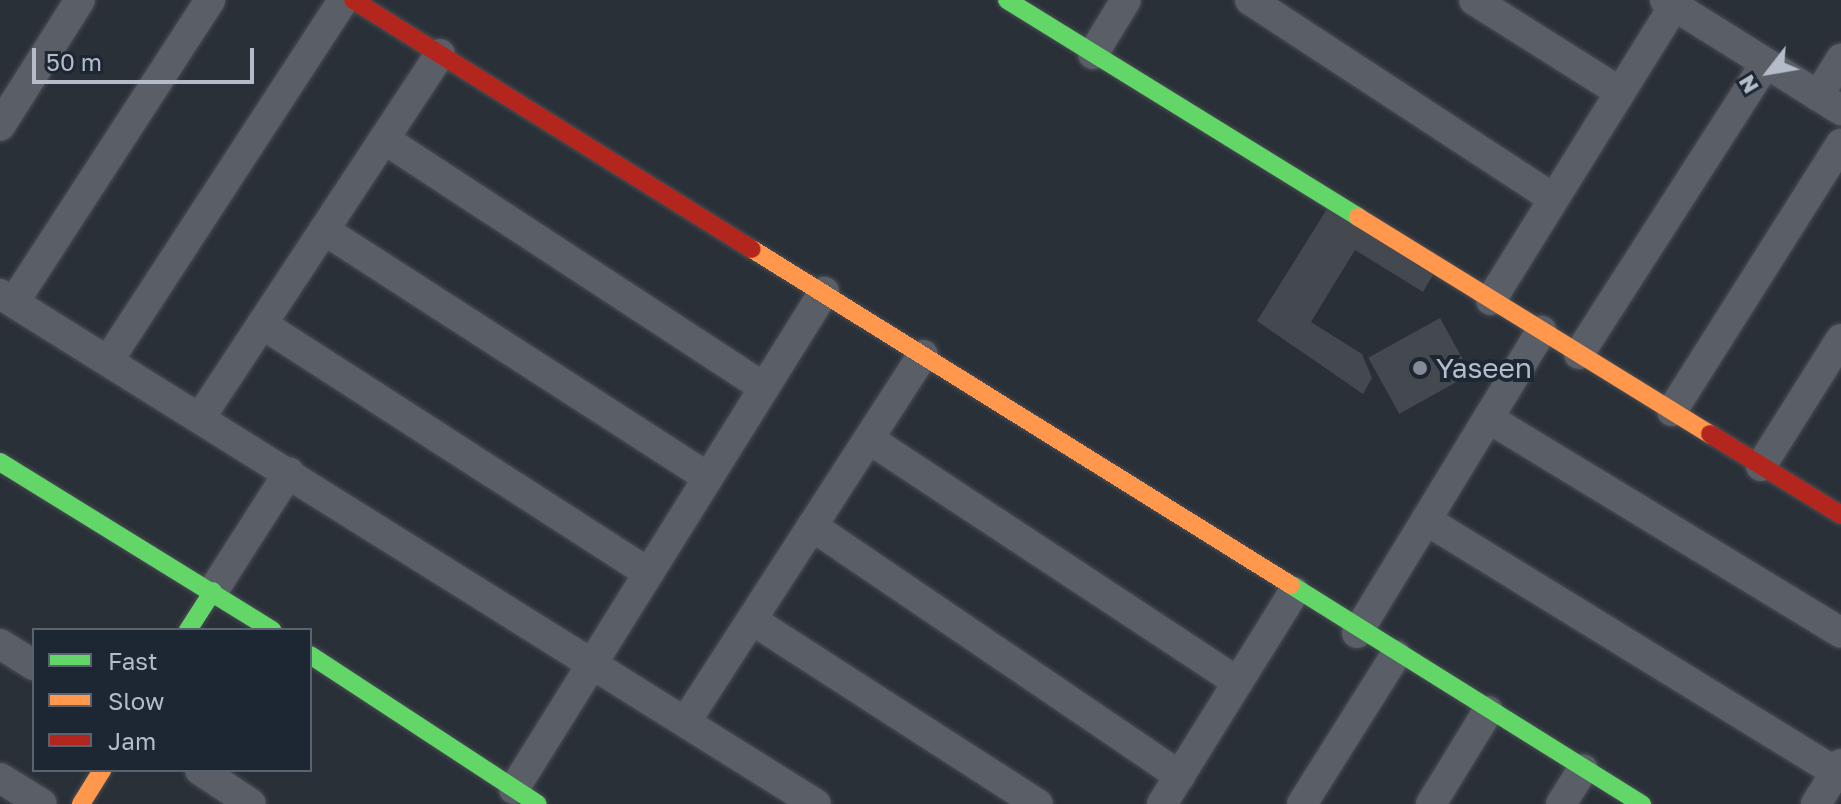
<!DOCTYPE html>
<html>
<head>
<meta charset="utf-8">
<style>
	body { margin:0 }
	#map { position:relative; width:1841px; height:804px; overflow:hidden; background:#2a3038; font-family:"Golos Text",sans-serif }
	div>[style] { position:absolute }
	.building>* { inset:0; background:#444950; transform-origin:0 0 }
	.roads { filter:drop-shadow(0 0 2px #484c53) drop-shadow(0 0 2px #484c53) }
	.street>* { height:30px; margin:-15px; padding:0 15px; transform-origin:15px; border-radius:15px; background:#5a5e66 }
	.fast>* { height:18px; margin:-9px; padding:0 9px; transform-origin:9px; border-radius:9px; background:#63d668 }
	.slow>* { height:18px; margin:-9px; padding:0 9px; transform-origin:9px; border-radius:9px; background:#ff974d }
	.jam>* { height:18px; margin:-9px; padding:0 9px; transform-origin:9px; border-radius:9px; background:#b3261e }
	.dots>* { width:22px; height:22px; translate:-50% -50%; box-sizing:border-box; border:4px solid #1d2633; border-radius:50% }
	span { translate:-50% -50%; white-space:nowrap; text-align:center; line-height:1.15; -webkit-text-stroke:8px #1d2633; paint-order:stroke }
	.poi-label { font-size:28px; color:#b4bcc9 }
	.left { translate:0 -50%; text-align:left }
	.legend { position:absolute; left:32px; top:628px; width:280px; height:144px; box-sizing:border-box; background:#1d2633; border:2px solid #59626f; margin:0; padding:10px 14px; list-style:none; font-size:24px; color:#b4bcc9 }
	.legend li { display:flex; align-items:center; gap:16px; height:40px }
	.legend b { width:40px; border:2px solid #59626f }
	.north { position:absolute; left:1729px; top:32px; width:80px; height:80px; -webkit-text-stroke:6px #1d2633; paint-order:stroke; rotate:239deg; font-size:22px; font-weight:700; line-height:32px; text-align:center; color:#b4bcc9 }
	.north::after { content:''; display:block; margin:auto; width:28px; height:36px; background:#b4bcc9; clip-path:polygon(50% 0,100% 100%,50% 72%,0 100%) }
	.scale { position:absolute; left:32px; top:48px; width:222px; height:36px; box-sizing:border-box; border:4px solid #b4bcc9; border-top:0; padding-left:10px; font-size:24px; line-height:28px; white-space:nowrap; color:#b4bcc9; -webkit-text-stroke:6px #1d2633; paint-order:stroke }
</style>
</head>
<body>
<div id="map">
	<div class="building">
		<i style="clip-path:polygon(1327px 209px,1433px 275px,1423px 292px,1355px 250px,1311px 322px,1362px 354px,1372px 378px,1363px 394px,1257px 321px)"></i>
		<i style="left:1440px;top:318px;width:64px;height:82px;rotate:61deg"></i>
	</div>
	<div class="roads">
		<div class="street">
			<i style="left:1250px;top:0;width:363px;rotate:33.2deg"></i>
			<i style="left:1474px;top:0;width:173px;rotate:32.2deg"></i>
			<i style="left:1665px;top:0;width:208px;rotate:32deg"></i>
			<i style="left:1093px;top:54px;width:63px;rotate:-58.6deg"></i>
			<i style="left:1818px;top:96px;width:44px;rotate:-58.1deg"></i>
			<i style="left:0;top:126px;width:149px;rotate:-57.6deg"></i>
			<i style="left:384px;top:139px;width:454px;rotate:33.2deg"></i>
			<i style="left:324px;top:230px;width:457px;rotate:32.8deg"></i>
			<i style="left:0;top:294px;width:962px;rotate:32.01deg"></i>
			<i style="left:1491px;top:300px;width:346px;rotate:-58.1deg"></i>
			<i style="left:14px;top:302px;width:360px;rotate:-57deg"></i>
			<i style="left:262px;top:324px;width:460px;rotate:32.8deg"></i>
			<i style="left:1579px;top:354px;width:346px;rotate:-57.3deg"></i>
			<i style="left:108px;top:361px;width:431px;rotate:-56.9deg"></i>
			<i style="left:1672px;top:411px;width:316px;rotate:-57.7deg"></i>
			<i style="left:200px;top:418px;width:436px;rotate:-56.6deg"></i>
			<i style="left:1488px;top:418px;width:413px;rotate:31.3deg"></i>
			<i style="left:869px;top:439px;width:442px;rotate:33.4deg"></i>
			<i style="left:1761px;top:466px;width:150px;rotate:-57.8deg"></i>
			<i style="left:1426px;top:520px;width:481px;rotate:31.6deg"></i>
			<i style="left:812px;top:526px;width:445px;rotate:34.2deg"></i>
			<i style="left:213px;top:591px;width:141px;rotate:-57.4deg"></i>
			<i style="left:752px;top:620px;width:340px;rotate:32.8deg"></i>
			<i style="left:1357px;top:633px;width:354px;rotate:-58.6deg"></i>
			<i style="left:0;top:644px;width:40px;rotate:32deg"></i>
			<i style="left:686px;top:721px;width:436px;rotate:-57.1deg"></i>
			<i style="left:200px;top:770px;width:61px;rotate:33.7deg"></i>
			<i style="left:0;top:778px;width:49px;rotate:31.8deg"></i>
			<i style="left:514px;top:789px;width:586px;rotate:-58.05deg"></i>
			<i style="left:1162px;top:804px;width:250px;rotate:-58.1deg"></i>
			<i style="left:1302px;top:804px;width:176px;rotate:-57.8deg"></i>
			<i style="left:1431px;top:804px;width:109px;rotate:-58.5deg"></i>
			<i style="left:1561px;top:804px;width:41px;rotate:-57.8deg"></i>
			<i style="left:1816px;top:804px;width:47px;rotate:-58deg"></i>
		</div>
		<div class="fast">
			<i style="left:1007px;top:0;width:413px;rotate:31.7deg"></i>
			<i style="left:0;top:462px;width:320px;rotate:31.7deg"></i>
			<i style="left:1291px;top:585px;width:414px;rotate:32deg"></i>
			<i style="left:188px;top:630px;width:46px;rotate:-57.3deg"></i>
			<i style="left:310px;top:655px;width:272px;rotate:33.2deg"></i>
		</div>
		<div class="slow">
			<i style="left:1358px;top:217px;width:414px;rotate:31.7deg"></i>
			<i style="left:752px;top:249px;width:635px;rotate:31.94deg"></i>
			<i style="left:81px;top:804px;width:40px;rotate:-58deg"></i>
		</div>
		<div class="jam">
			<i style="left:353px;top:0;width:470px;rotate:32deg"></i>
			<i style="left:1710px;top:434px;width:154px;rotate:31.7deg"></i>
		</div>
	</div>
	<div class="dots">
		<i style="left:1420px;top:368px;background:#848b96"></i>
	</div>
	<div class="poi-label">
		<span class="left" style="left:1436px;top:368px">Yaseen</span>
	</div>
	<ul class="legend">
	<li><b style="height:10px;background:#63d668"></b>Fast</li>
	<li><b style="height:10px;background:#ff974d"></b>Slow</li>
	<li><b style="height:10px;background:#b3261e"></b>Jam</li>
	</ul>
	<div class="north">N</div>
	<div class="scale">50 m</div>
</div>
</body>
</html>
